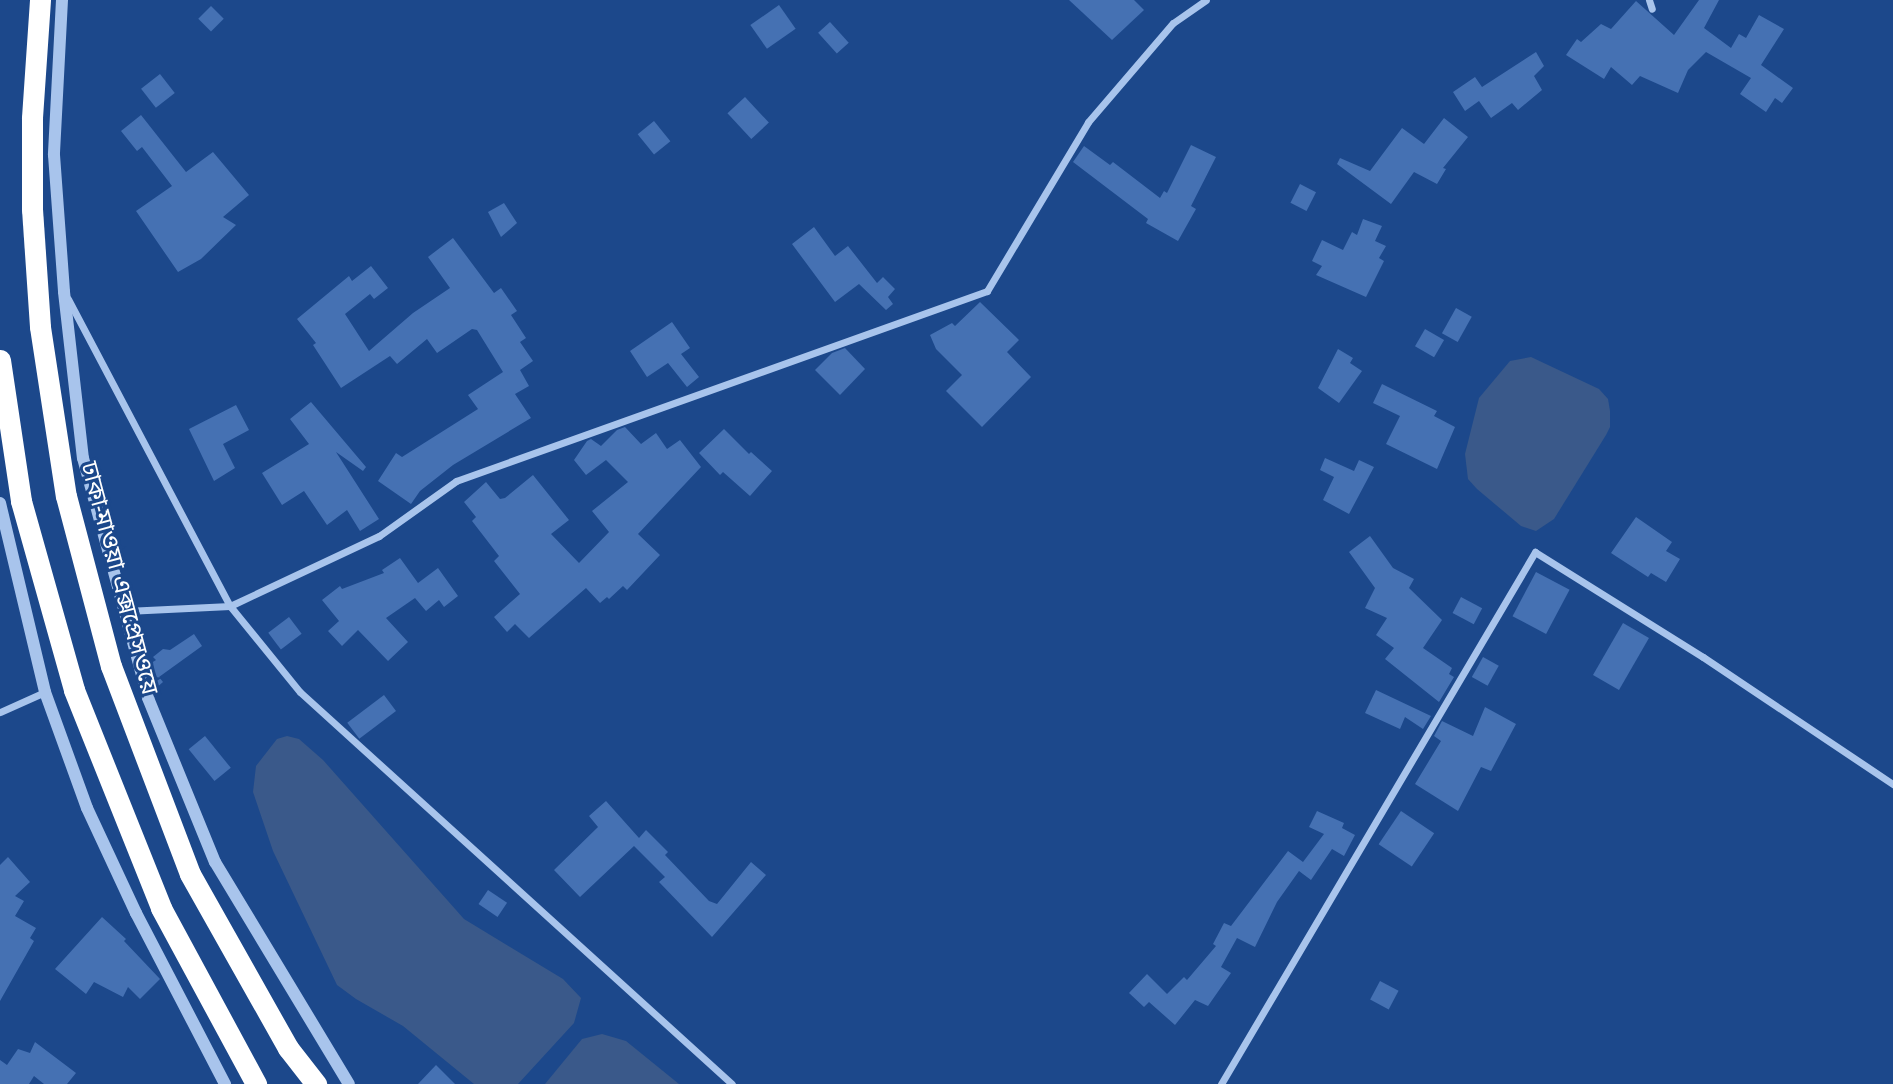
<!DOCTYPE html>
<html>
<head>
<meta charset="utf-8">
<style>
	body { margin:0 }
	#map { position:relative; width:1893px; height:1084px; overflow:hidden; background:#1c488b; font-family:Jost,"Noto Sans Bengali",sans-serif }
	div>[style] { position:absolute }
	.water>* { inset:0; background:#3a598a }
	.building>* { inset:0; background:#4571b3; transform-origin:0 0 }
	.minor>* { height:7px; margin:-3.5px; padding:0 3.5px; transform-origin:3.5px; border-radius:3.5px; background:#a8c4ec }
	.tertiary>* { height:12px; margin:-6px; padding:0 6px; transform-origin:6px; border-radius:6px; background:#a8c4ec }
	.motorway>* { height:21px; margin:-10.5px; padding:0 10.5px; transform-origin:10.5px; border-radius:10.5px; background:#fff }
	span { translate:-50% -50%; white-space:nowrap; text-align:center; line-height:1.15; -webkit-text-stroke:6px #1c488b; paint-order:stroke }
	.street-label { font-size:24px; color:#fff }
</style>
</head>
<body>
<div id="map">
	<div class="water">
		<i style="clip-path:polygon(1531px 357px,1599px 389px,1608px 399px,1610px 411px,1610px 427px,1606px 435px,1554px 519px,1536px 531px,1521px 526px,1477px 489px,1468px 479px,1465px 454px,1479px 398px,1510px 361px)"></i>
		<i style="clip-path:polygon(287px 736px,299px 739px,323px 760px,464px 919px,563px 979px,581px 998px,574px 1023px,518px 1084px,474px 1084px,403px 1026px,356px 999px,337px 985px,273px 851px,253px 792px,256px 766px,277px 739px)"></i>
		<i style="clip-path:polygon(602px 1034px,626px 1041px,679px 1084px,545px 1084px,582px 1039px)"></i>
	</div>
	<div class="building">
		<i style="clip-path:polygon(1069px 0,1134px 0,1144px 10px,1112px 40px)"></i>
		<i style="clip-path:polygon(1699px 0,1719px 0,1704px 28px,1731px 48px,1739px 34px,1746px 38px,1759px 15px,1784px 29px,1761px 65px,1793px 88px,1782px 103px,1775px 98px,1766px 112px,1740px 94px,1751px 78px,1706px 52px,1688px 70px,1678px 93px,1640px 76px,1632px 85px,1611px 67px,1604px 79px,1566px 55px,1577px 39px,1581px 42px,1601px 24px,1611px 29px,1636px 1px,1674px 35px)"></i>
		<i style="left:779px;top:5px;width:29px;height:35px;rotate:55deg"></i>
		<i style="left:211px;top:6px;width:18px;height:18px;rotate:45deg"></i>
		<i style="left:830px;top:22px;width:28px;height:16px;rotate:48deg"></i>
		<i style="clip-path:polygon(1536px 52px,1544px 66px,1534px 76px,1542px 90px,1518px 110px,1512px 103px,1491px 118px,1479px 101px,1465px 111px,1453px 92px,1475px 77px,1482px 87px)"></i>
		<i style="left:160px;top:74px;width:24px;height:24px;rotate:52deg"></i>
		<i style="left:745px;top:97px;width:35px;height:24px;rotate:47deg"></i>
		<i style="clip-path:polygon(141px 115px,186px 172px,213px 152px,249px 195px,223px 217px,236px 225px,201px 259px,178px 272px,136px 211px,172px 186px,142px 147px,137px 151px,121px 131px)"></i>
		<i style="clip-path:polygon(1444px 118px,1468px 137px,1443px 168px,1446px 169px,1437px 184px,1414px 172px,1391px 204px,1337px 164px,1340px 158px,1370px 171px,1402px 128px,1424px 144px)"></i>
		<i style="left:654px;top:121px;width:26px;height:21px;rotate:51deg"></i>
		<i style="clip-path:polygon(1191px 145px,1216px 157px,1191px 206px,1196px 209px,1178px 241px,1146px 223px,1148px 219px,1073px 162px,1084px 146px,1110px 165px,1113px 162px,1160px 198px,1164px 191px,1167px 193px)"></i>
		<i style="left:1300px;top:184px;width:18px;height:21px;rotate:27deg"></i>
		<i style="clip-path:polygon(504px 203px,517px 223px,501px 237px,488px 212px)"></i>
		<i style="clip-path:polygon(1363px 219px,1382px 226px,1375px 241px,1386px 246px,1379px 258px,1384px 261px,1366px 297px,1316px 275px,1322px 266px,1312px 261px,1322px 240px,1343px 250px,1352px 232px,1357px 235px)"></i>
		<i style="clip-path:polygon(814px 227px,835px 256px,848px 246px,877px 283px,883px 277px,895px 289px,888px 297px,893px 304px,886px 310px,859px 284px,835px 302px,792px 244px)"></i>
		<i style="clip-path:polygon(453px 238px,494px 293px,501px 288px,517px 311px,511px 315px,526px 338px,520px 342px,533px 361px,520px 370px,529px 386px,515px 394px,531px 418px,453px 465px,420px 491px,411px 504px,378px 481px,396px 453px,402px 457px,478px 409px,468px 395px,503px 372px,477px 330px,472px 329px,437px 353px,427px 339px,397px 364px,390px 356px,341px 388px,313px 345px,316px 343px,297px 319px,349px 276px,352px 281px,371px 266px,388px 288px,374px 299px,370px 294px,345px 314px,369px 351px,413px 313px,450px 288px,428px 257px)"></i>
		<i style="clip-path:polygon(980px 302px,1019px 340px,1007px 352px,1031px 377px,982px 427px,946px 391px,962px 375px,936px 349px,930px 335px,952px 323px,955px 326px)"></i>
		<i style="left:1456px;top:308px;width:18px;height:29px;rotate:29deg"></i>
		<i style="clip-path:polygon(672px 322px,690px 348px,681px 354px,699px 377px,687px 387px,668px 363px,647px 377px,630px 351px)"></i>
		<i style="left:1425px;top:329px;width:22px;height:20px;rotate:30deg"></i>
		<i style="clip-path:polygon(845px 348px,865px 369px,840px 395px,815px 370px,832px 353px)"></i>
		<i style="clip-path:polygon(1338px 349px,1353px 358px,1350px 363px,1362px 371px,1339px 403px,1318px 388px)"></i>
		<i style="clip-path:polygon(1382px 384px,1437px 411px,1434px 416px,1455px 427px,1437px 469px,1386px 444px,1400px 416px,1373px 403px)"></i>
		<i style="clip-path:polygon(311px 402px,366px 467px,363px 471px,336px 452px,379px 519px,360px 531px,347px 510px,327px 525px,304px 491px,282px 505px,262px 473px,309px 444px,290px 419px)"></i>
		<i style="clip-path:polygon(236px 405px,249px 430px,223px 444px,235px 468px,214px 481px,189px 429px)"></i>
		<i style="clip-path:polygon(625px 427px,641px 444px,656px 433px,667px 449px,680px 440px,701px 467px,638px 534px,660px 555px,627px 590px,623px 586px,609px 599px,607px 597px,600px 603px,586px 588px,529px 638px,515px 624px,507px 632px,494px 617px,520px 594px,494px 561px,499px 556px,472px 521px,476px 517px,464px 502px,486px 482px,500px 499px,505px 498px,533px 475px,569px 520px,551px 534px,579px 563px,609px 532px,592px 511px,628px 482px,606px 460px,586px 475px,574px 460px,587px 441px,591px 439px,601px 446px,617px 430px)"></i>
		<i style="clip-path:polygon(724px 429px,749px 454px,751px 452px,772px 471px,750px 496px,723px 472px,720px 475px,699px 453px)"></i>
		<i style="clip-path:polygon(1325px 458px,1354px 471px,1359px 460px,1374px 467px,1349px 514px,1323px 500px,1334px 477px,1320px 470px)"></i>
		<i style="clip-path:polygon(1636px 517px,1672px 542px,1666px 551px,1680px 559px,1666px 582px,1651px 573px,1648px 577px,1611px 553px)"></i>
		<i style="clip-path:polygon(1370px 536px,1393px 568px,1414px 579px,1409px 588px,1442px 620px,1423px 648px,1452px 668px,1449px 674px,1454px 677px,1439px 702px,1385px 659px,1394px 648px,1376px 635px,1387px 618px,1365px 608px,1375px 588px,1349px 552px)"></i>
		<i style="clip-path:polygon(400px 558px,418px 583px,438px 568px,458px 596px,444px 607px,439px 600px,426px 611px,415px 598px,386px 618px,408px 642px,388px 661px,358px 630px,342px 646px,328px 631px,339px 621px,322px 600px,340px 586px,342px 589px,384px 573px,382px 570px)"></i>
		<i style="left:1536px;top:572px;width:38px;height:50px;rotate:28deg"></i>
		<i style="left:1461px;top:597px;width:24px;height:18px;rotate:28deg"></i>
		<i style="left:289px;top:617px;width:21px;height:26px;rotate:53deg"></i>
		<i style="left:1623px;top:623px;width:30px;height:60px;rotate:30deg"></i>
		<i style="clip-path:polygon(194px 634px,202px 646px,159px 677px,163px 682px,155px 689px,148px 665px,156px 660px,153px 657px,163px 649px,170px 650px)"></i>
		<i style="left:1483px;top:657px;width:18px;height:23px;rotate:29deg"></i>
		<i style="clip-path:polygon(1376px 690px,1431px 716px,1423px 729px,1405px 717px,1400px 729px,1365px 713px)"></i>
		<i style="left:384px;top:695px;width:20px;height:46px;rotate:53deg"></i>
		<i style="clip-path:polygon(1485px 707px,1516px 724px,1491px 771px,1481px 767px,1458px 811px,1415px 784px,1441px 741px,1434px 736px,1442px 721px,1473px 736px)"></i>
		<i style="left:205px;top:736px;width:41px;height:21px;rotate:51deg"></i>
		<i style="clip-path:polygon(606px 801px,639px 838px,646px 830px,668px 852px,665px 855px,709px 901px,717px 904px,751px 862px,766px 875px,712px 937px,659px 882px,665px 877px,634px 846px,580px 897px,554px 870px,598px 827px,589px 816px)"></i>
		<i style="clip-path:polygon(1317px 811px,1344px 823px,1342px 828px,1355px 835px,1344px 856px,1332px 849px,1311px 880px,1299px 871px,1277px 902px,1255px 947px,1237px 938px,1221px 967px,1231px 973px,1208px 1006px,1195px 1000px,1175px 1025px,1149px 1002px,1144px 1007px,1129px 993px,1147px 974px,1167px 994px,1184px 977px,1187px 980px,1216px 946px,1213px 944px,1224px 923px,1231px 926px,1288px 851px,1303px 862px,1324px 834px,1309px 827px)"></i>
		<i style="left:1401px;top:811px;width:40px;height:40px;rotate:34deg"></i>
		<i style="clip-path:polygon(8px 857px,30px 882px,15px 896px,24px 901px,15px 916px,36px 928px,30px 938px,34px 941px,0 1001px,0 865px)"></i>
		<i style="left:488px;top:890px;width:23px;height:17px;rotate:34deg"></i>
		<i style="clip-path:polygon(102px 917px,126px 939px,124px 941px,160px 979px,140px 999px,128px 987px,123px 997px,94px 982px,86px 994px,55px 969px)"></i>
		<i style="left:1380px;top:981px;width:21px;height:21px;rotate:28deg"></i>
		<i style="clip-path:polygon(35px 1042px,76px 1073px,67px 1084px,44px 1084px,34px 1076px,29px 1084px,0 1084px,0 1060px,7px 1065px,18px 1049px,30px 1053px)"></i>
		<i style="clip-path:polygon(436px 1065px,455px 1084px,418px 1084px)"></i>
	</div>
	<div class="minor">
		<i style="left:1649px;top:0;width:9px;rotate:72deg"></i>
		<i style="left:68px;top:299px;width:347px;rotate:62.2deg"></i>
		<i style="left:230px;top:606px;width:111px;rotate:50.9deg"></i>
		<i style="left:300px;top:692px;width:583px;rotate:42.22deg"></i>
		<i style="left:126px;top:611px;width:104px;rotate:-2.8deg"></i>
		<i style="left:230px;top:606px;width:165px;rotate:-25.2deg"></i>
		<i style="left:379px;top:536px;width:95px;rotate:-35.5deg"></i>
		<i style="left:456px;top:481px;width:564px;rotate:-19.69deg"></i>
		<i style="left:987px;top:291px;width:197px;rotate:-59.1deg"></i>
		<i style="left:1088px;top:122px;width:130px;rotate:-49.4deg"></i>
		<i style="left:1173px;top:23px;width:40px;rotate:-34.9deg"></i>
		<i style="left:0;top:712px;width:49px;rotate:-24deg"></i>
		<i style="left:1221px;top:1084px;width:618px;rotate:-59.45deg"></i>
		<i style="left:1535px;top:552px;width:198px;rotate:32deg"></i>
		<i style="left:1703px;top:657px;width:229px;rotate:33.8deg"></i>
	</div>
	<div class="tertiary">
		<i style="left:62px;top:0;width:155px;rotate:93deg"></i>
		<i style="left:54px;top:155px;width:137px;rotate:85.8deg"></i>
		<i style="left:64px;top:292px;width:167px;rotate:83.5deg"></i>
		<i style="left:83px;top:458px;width:249px;rotate:74.8deg"></i>
		<i style="left:148px;top:698px;width:177px;rotate:67.8deg"></i>
		<i style="left:215px;top:862px;width:259px;rotate:58.9deg"></i>
		<i style="left:0;top:503px;width:194px;rotate:76.6deg"></i>
		<i style="left:45px;top:692px;width:123px;rotate:70.1deg"></i>
		<i style="left:87px;top:808px;width:116px;rotate:65deg"></i>
		<i style="left:136px;top:913px;width:193px;rotate:62.5deg"></i>
	</div>
	<div class="motorway">
		<i style="left:40px;top:0;width:118px;rotate:93.9deg"></i>
		<i style="left:32px;top:118px;width:91px;rotate:90deg"></i>
		<i style="left:32px;top:209px;width:118px;rotate:86.1deg"></i>
		<i style="left:40px;top:327px;width:171px;rotate:81.3deg"></i>
		<i style="left:66px;top:496px;width:176px;rotate:75.2deg"></i>
		<i style="left:111px;top:666px;width:222px;rotate:69.2deg"></i>
		<i style="left:190px;top:874px;width:200px;rotate:60.6deg"></i>
		<i style="left:288px;top:1048px;width:46px;rotate:52.1deg"></i>
		<i style="left:0;top:360px;width:143px;rotate:81.5deg"></i>
		<i style="left:21px;top:501px;width:196px;rotate:74.3deg"></i>
		<i style="left:74px;top:690px;width:235px;rotate:68.2deg"></i>
		<i style="left:161px;top:908px;width:200px;rotate:61.6deg"></i>
	</div>
	<div class="street-label">
		<span style="left:120px;top:578px;rotate:75deg">ঢাকা-মাওয়া এক্সপ্রেসওয়ে</span>
	</div>
</div>
</body>
</html>
